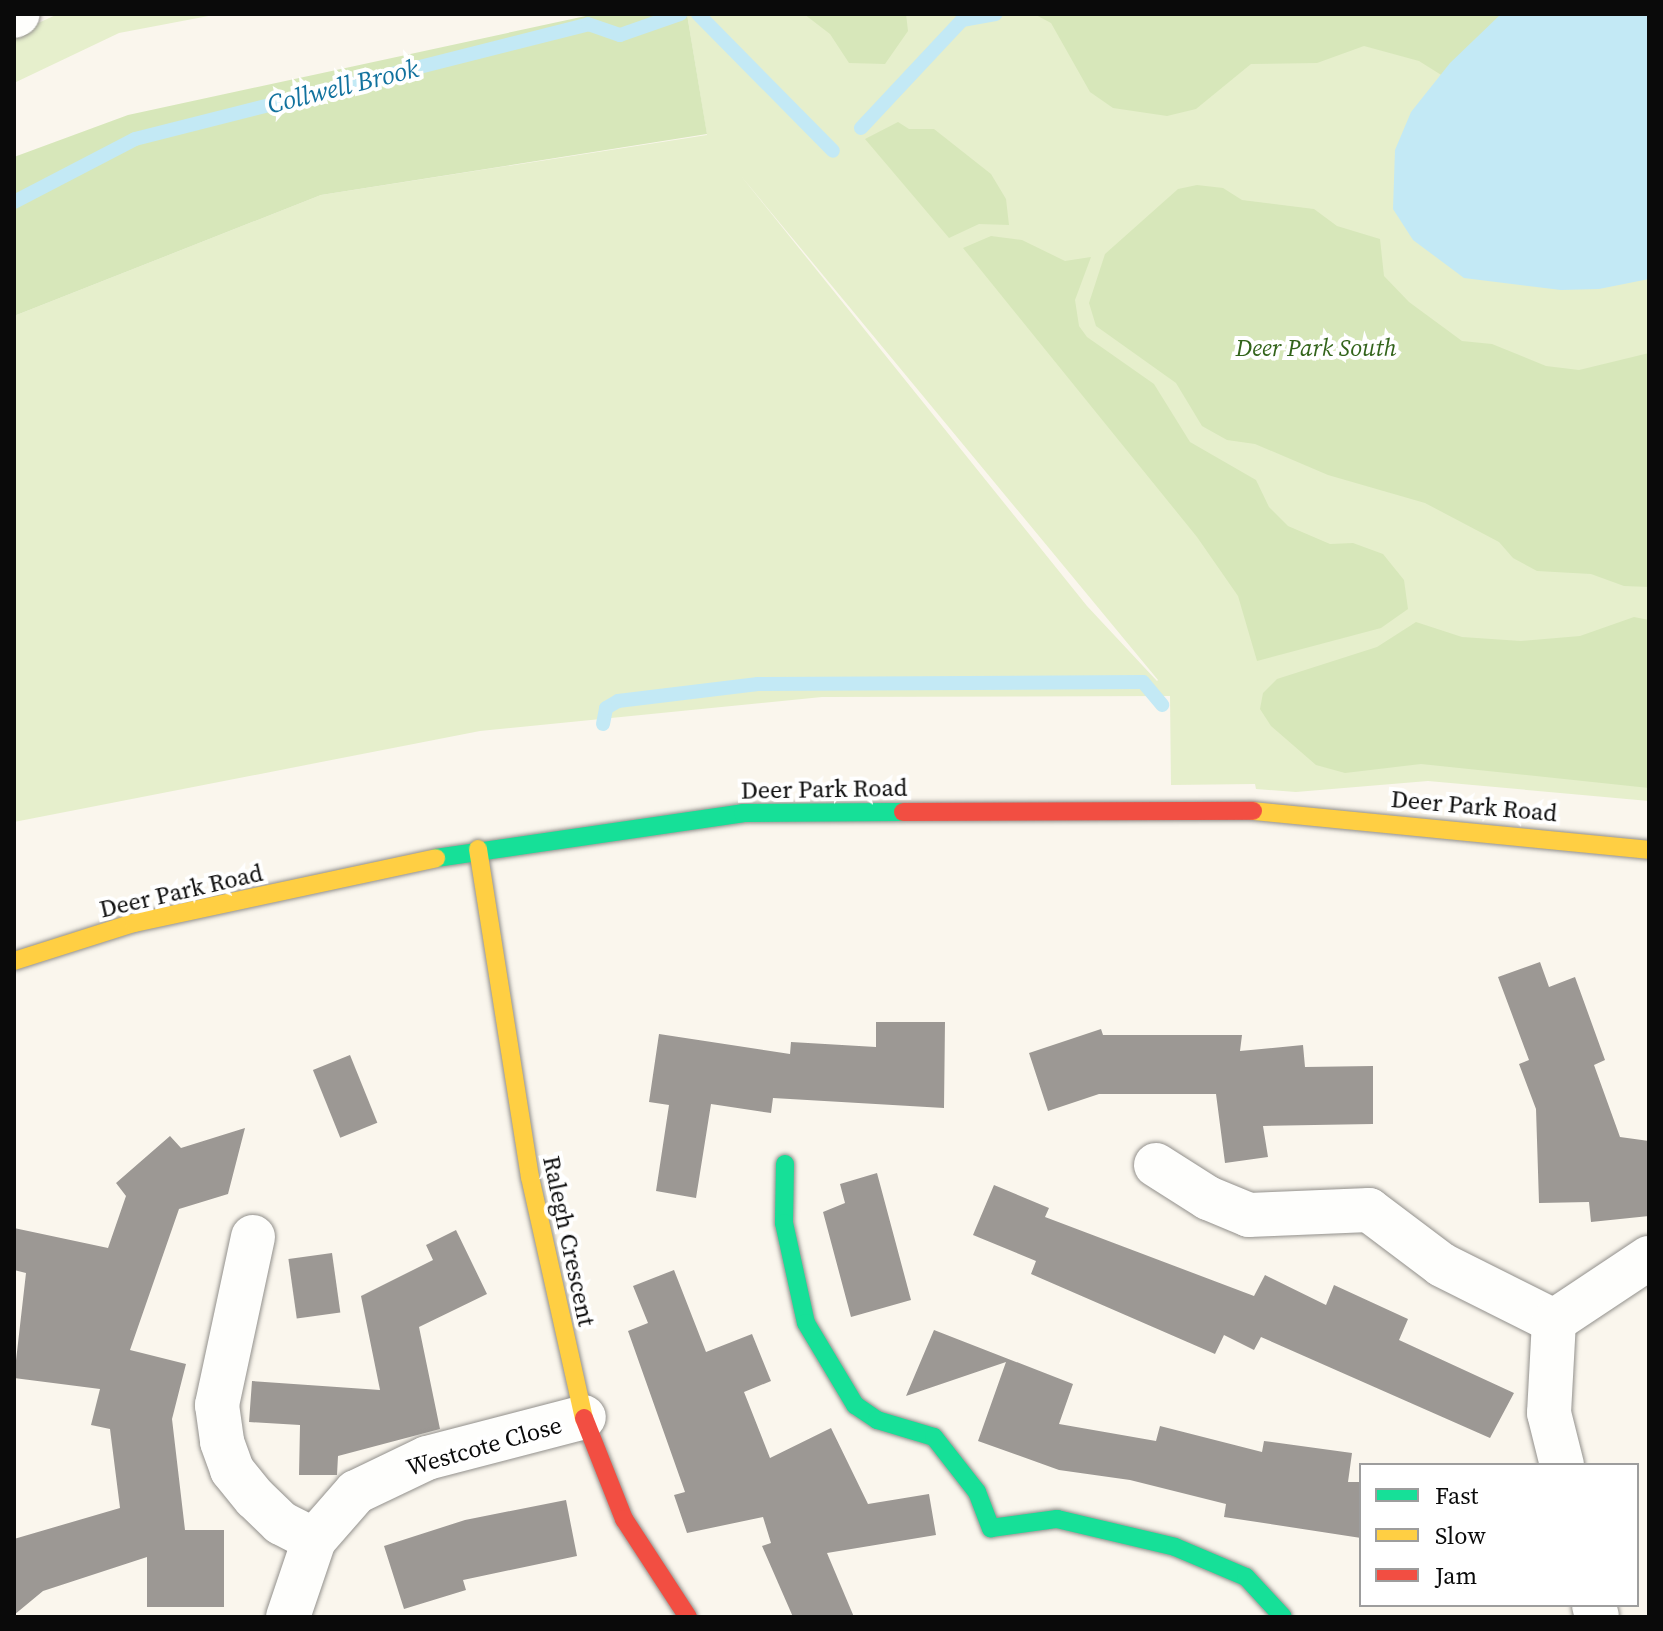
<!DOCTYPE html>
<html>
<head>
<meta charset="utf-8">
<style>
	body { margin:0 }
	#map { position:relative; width:1663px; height:1631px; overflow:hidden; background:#faf6ed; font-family:"Source Serif 4",serif }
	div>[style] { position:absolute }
	.green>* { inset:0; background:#e6efcc }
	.forest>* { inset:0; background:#d7e7ba }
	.water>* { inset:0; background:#c3e9f5 }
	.stream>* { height:14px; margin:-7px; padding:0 7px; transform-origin:7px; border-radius:7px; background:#c3e9f5 }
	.building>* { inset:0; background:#9c9894; transform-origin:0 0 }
	.roads { filter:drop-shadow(0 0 2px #92908c) drop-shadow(0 0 2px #92908c) }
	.street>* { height:44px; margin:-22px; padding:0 22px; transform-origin:22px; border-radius:22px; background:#fefefc }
	.fast>* { height:18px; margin:-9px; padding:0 9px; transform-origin:9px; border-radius:9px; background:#16e098 }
	.slow>* { height:18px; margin:-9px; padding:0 9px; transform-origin:9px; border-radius:9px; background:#ffcf43 }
	.jam>* { height:18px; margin:-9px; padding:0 9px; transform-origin:9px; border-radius:9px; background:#f24e42 }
	span { translate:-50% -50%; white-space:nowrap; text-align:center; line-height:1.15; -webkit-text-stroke:8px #fff; paint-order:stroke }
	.park-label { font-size:24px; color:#32631a; font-style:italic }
	.street-label { font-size:24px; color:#0a0a0a }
	.water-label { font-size:26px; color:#12729e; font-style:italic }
	.frame { position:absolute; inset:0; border:16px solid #0a0a0a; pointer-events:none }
	.legend { position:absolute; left:1359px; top:1463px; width:280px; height:144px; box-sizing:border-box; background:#fff; border:2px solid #9d9d9d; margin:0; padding:10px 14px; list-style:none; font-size:24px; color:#0a0a0a }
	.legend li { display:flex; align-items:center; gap:16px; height:40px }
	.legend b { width:40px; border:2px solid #9d9d9d }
</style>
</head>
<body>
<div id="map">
	<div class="green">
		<i style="clip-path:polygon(58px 14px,219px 14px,119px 33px,14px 83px,14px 34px)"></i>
		<i style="clip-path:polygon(evenodd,687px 14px,1649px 14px,1649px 801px,1428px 781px,1296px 792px,1256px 789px,1255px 784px,1171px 785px,1170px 696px,822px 697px,480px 731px,14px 822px,14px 316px,321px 195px,707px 135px,687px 14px,741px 176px,1158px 680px,1157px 681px,1087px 606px,741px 176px)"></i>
	</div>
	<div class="forest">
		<i style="clip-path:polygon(595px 14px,687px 14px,707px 134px,321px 195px,14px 316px,14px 157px,128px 115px)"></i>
		<i style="clip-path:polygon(804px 14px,906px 14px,908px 31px,885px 64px,849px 63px,830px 34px)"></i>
		<i style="clip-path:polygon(1034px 14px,1522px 14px,1454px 83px,1419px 61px,1364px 46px,1317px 63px,1251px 64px,1196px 109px,1167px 116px,1113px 108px,1090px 92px,1051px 23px)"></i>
		<i style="clip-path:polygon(898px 122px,909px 129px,934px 129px,991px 174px,1006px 199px,1009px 225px,979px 224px,949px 238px,865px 139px)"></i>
		<i style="clip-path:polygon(1197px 185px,1223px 188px,1242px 200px,1314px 209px,1337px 226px,1380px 239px,1384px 276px,1409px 302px,1462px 341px,1492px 344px,1546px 366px,1579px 370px,1649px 353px,1649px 587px,1624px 586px,1591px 574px,1537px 571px,1513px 558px,1499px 542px,1425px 503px,1328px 475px,1255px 444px,1227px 440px,1202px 426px,1176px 383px,1096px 326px,1089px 303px,1105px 254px,1178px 189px)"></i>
		<i style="clip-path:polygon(991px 236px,1022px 240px,1065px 261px,1091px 257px,1075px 300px,1079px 326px,1087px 337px,1154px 384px,1190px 442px,1256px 480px,1269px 507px,1288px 526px,1330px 544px,1353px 543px,1383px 554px,1404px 580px,1408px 609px,1381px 628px,1257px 661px,1238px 596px,1197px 537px,963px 248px)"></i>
		<i style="clip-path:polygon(1634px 617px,1649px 620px,1649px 788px,1421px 764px,1345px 773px,1316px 765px,1271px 726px,1260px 709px,1263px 693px,1277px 679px,1377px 647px,1416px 622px,1462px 637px,1521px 641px,1580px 636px)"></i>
	</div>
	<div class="water">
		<i style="clip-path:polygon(1501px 14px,1649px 14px,1649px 279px,1599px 289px,1561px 290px,1464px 278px,1413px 240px,1393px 209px,1395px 150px,1411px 112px,1450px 63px)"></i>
	</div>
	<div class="stream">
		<i style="left:698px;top:14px;width:192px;rotate:45.4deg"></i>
		<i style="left:861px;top:128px;width:148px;rotate:-46.9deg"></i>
		<i style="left:962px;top:20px;width:34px;rotate:-10deg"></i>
		<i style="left:14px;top:202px;width:136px;rotate:-27.5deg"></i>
		<i style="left:135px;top:139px;width:467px;rotate:-14.2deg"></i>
		<i style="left:588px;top:24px;width:34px;rotate:19deg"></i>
		<i style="left:620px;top:35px;width:64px;rotate:-19.3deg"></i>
		<i style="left:603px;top:724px;width:16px;rotate:-79deg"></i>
		<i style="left:606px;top:708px;width:14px;rotate:-30deg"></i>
		<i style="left:618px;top:701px;width:141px;rotate:-6.9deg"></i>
		<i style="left:758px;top:684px;width:385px;rotate:-0.3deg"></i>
		<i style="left:1143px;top:682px;width:30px;rotate:50deg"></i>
	</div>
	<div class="building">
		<i style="clip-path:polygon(1540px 962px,1549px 987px,1575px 977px,1605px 1060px,1594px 1065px,1620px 1137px,1649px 1141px,1649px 1216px,1591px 1222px,1589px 1202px,1539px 1203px,1536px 1109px,1519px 1064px,1529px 1060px,1498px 977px)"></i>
		<i style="clip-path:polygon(876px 1022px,945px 1022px,944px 1108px,773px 1098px,771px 1113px,711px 1104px,696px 1198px,656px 1191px,669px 1105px,649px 1102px,659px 1034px,790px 1054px,791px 1042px,876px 1047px)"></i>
		<i style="clip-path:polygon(1101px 1029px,1103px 1035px,1242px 1035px,1240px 1051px,1303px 1045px,1305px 1067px,1373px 1066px,1373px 1124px,1263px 1126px,1268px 1157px,1225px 1163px,1216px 1094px,1099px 1094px,1048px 1111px,1029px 1053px)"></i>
		<i style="left:350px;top:1055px;width:73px;height:40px;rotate:68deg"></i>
		<i style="clip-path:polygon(245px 1128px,228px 1194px,179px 1209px,130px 1350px,186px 1364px,172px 1419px,185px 1530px,224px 1530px,224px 1607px,147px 1607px,147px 1557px,43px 1591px,14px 1615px,14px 1539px,120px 1508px,110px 1429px,91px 1425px,100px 1389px,14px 1378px,26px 1273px,14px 1270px,14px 1228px,108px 1248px,126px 1196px,116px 1183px,170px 1136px,181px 1148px)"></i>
		<i style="clip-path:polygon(877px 1173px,911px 1300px,851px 1317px,823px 1212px,845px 1203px,840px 1184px)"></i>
		<i style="clip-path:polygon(994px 1185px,1049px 1208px,1045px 1217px,1254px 1296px,1265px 1275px,1326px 1305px,1334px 1285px,1408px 1319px,1399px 1340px,1514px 1393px,1490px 1438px,1261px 1337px,1254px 1350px,1224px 1335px,1215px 1354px,1031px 1274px,1036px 1261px,973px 1235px)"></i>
		<i style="clip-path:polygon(456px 1230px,487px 1294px,419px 1327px,440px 1429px,338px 1456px,337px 1475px,299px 1475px,300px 1425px,249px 1422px,252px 1381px,380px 1390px,361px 1296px,433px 1260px,426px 1245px)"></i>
		<i style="left:332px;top:1253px;width:60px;height:44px;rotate:82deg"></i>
		<i style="clip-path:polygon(674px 1270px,706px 1352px,752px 1334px,771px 1381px,744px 1392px,770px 1458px,831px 1428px,868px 1504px,929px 1494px,936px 1535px,827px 1553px,854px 1617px,793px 1617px,762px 1546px,771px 1543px,763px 1517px,687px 1533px,674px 1495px,685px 1492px,628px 1331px,648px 1323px,633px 1286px)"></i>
		<i style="clip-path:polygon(934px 1330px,1073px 1384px,1059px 1424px,1156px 1441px,1160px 1426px,1262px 1452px,1264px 1441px,1352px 1453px,1348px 1482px,1361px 1482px,1361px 1538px,1224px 1517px,1226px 1504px,1130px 1480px,1059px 1470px,978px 1441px,1006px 1362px,906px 1396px)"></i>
		<i style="clip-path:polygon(566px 1500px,577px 1556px,463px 1580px,466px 1590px,404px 1609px,384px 1546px,465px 1520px)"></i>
	</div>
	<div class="roads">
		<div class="street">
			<i style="left:14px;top:16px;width:4px;rotate:-27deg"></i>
			<i style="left:1156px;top:1165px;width:62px;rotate:32.4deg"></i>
			<i style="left:1208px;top:1198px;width:44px;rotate:22.5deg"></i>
			<i style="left:1249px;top:1215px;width:120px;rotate:-2.4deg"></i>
			<i style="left:1369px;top:1210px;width:91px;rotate:37deg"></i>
			<i style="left:1442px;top:1265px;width:125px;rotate:26.6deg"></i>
			<i style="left:1554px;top:1321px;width:92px;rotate:93.1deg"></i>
			<i style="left:1549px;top:1413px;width:54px;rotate:76deg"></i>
			<i style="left:253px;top:1237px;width:172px;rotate:102.1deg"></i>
			<i style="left:217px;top:1405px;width:37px;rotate:82deg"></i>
			<i style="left:222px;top:1442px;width:30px;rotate:70deg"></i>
			<i style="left:232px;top:1470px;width:36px;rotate:51deg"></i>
			<i style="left:255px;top:1498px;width:36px;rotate:44deg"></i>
			<i style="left:281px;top:1523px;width:37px;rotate:27deg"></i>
			<i style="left:1554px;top:1321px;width:114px;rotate:-33.6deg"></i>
			<i style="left:1594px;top:1605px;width:12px;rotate:76deg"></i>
			<i style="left:288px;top:1617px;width:81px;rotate:-71.3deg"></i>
			<i style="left:314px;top:1540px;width:64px;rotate:-48.8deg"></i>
			<i style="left:356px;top:1492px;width:79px;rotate:-25.6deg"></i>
			<i style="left:427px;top:1458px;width:162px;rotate:-14.6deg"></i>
		</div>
		<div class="fast">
			<i style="left:436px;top:858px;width:310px;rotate:-8.3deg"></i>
			<i style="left:743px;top:813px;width:160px;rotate:-0.4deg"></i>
			<i style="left:785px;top:1164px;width:59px;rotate:91deg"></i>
			<i style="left:784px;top:1223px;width:102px;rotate:77.6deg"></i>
			<i style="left:806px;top:1323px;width:96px;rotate:59.1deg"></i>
			<i style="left:855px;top:1405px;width:27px;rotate:34deg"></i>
			<i style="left:877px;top:1420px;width:59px;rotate:16.6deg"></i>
			<i style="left:934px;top:1437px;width:70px;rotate:52deg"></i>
			<i style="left:977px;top:1492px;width:39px;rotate:69deg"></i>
			<i style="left:991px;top:1528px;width:67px;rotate:-7.8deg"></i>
			<i style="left:1057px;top:1519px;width:121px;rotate:13.3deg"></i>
			<i style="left:1175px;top:1547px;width:77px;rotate:22.9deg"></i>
			<i style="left:1246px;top:1577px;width:54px;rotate:47.2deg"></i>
		</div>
		<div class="slow">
			<i style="left:1253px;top:811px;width:398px;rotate:5.6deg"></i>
			<i style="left:478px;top:849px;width:332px;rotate:81deg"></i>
			<i style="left:530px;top:1177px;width:247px;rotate:77.4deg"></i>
			<i style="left:14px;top:961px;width:126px;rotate:-17.6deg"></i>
			<i style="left:134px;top:923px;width:309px;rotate:-12.1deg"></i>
		</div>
		<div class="jam">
			<i style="left:903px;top:812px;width:350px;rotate:-0.2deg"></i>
			<i style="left:584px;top:1418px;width:109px;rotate:68.4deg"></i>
			<i style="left:624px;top:1519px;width:117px;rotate:56.9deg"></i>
		</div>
	</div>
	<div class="park-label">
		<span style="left:1316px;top:348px">Deer Park South</span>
	</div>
	<div class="street-label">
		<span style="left:824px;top:789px;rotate:-1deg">Deer Park Road</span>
		<span style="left:1474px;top:806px;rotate:5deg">Deer Park Road</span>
		<span style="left:181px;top:891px;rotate:-13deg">Deer Park Road</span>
		<span style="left:569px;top:1241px;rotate:78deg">Ralegh Crescent</span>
		<span style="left:484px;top:1446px;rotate:-16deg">Westcote Close</span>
	</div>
	<div class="water-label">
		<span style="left:343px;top:87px;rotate:-14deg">Collwell Brook</span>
	</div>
	<div class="frame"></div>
	<ul class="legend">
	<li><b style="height:10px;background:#16e098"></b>Fast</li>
	<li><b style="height:10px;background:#ffcf43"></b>Slow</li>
	<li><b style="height:10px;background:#f24e42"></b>Jam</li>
	</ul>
</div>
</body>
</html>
